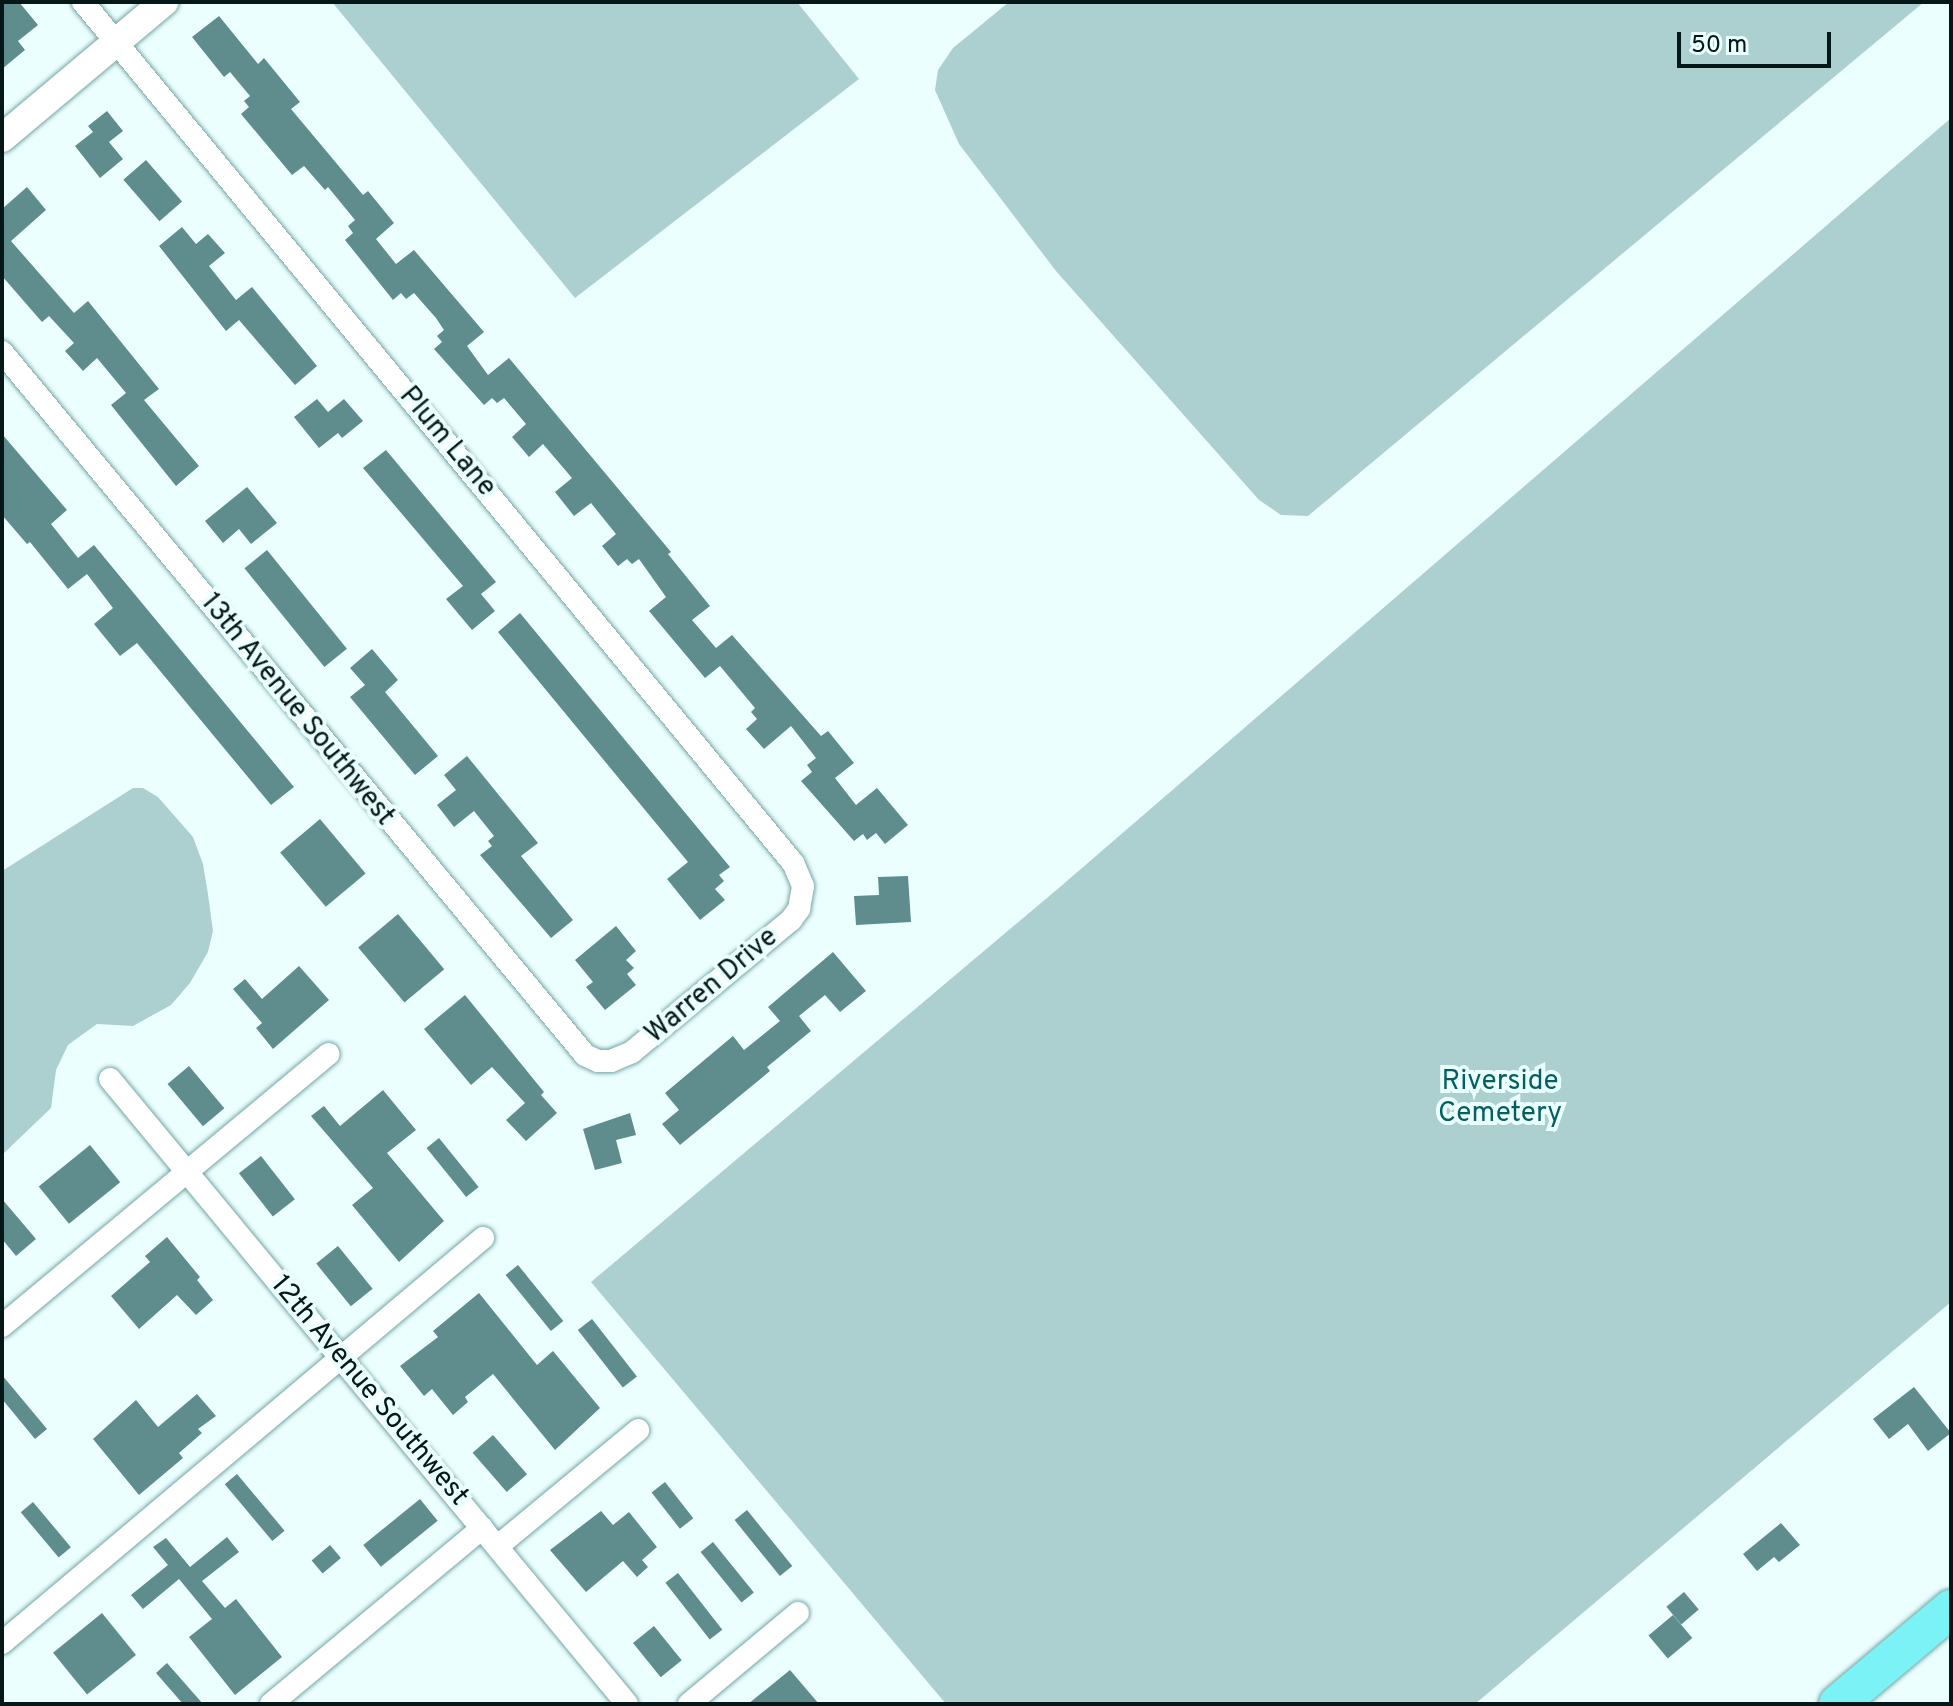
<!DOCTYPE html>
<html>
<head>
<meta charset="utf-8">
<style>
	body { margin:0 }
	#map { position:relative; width:1953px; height:1706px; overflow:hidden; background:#ecffff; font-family:Overpass,sans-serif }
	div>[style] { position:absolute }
	.green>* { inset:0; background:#acd0d0 }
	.building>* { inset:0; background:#5f8c8d; transform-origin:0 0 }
	.roads { filter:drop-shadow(0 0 2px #76a5a5) drop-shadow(0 0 2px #76a5a5) }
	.minor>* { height:22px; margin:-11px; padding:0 11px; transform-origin:11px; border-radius:11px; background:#fff }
	.tertiary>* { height:28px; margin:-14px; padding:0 14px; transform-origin:14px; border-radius:14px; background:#fff }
	.trunk>* { height:38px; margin:-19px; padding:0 19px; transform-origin:19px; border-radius:19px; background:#7bf3f6 }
	span { translate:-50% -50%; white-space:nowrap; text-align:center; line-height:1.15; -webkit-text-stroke:8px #ecffff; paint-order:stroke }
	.street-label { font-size:28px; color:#051717 }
	.park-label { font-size:28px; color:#055f60 }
	.frame { position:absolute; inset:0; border:4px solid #051717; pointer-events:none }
	.scale { position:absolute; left:1677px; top:32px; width:154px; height:36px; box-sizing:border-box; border:4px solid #051717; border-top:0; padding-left:10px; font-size:24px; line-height:28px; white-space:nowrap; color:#051717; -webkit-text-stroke:6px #ecffff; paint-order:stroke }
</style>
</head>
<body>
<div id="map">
	<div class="green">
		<i style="clip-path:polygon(332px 2px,797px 2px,859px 79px,575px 298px)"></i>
		<i style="clip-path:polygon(1009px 2px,1924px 2px,1308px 516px,1281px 515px,1259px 500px,1056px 271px,959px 144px,935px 90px,938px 70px,953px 48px)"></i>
		<i style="clip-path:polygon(1951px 118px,1951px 1302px,1475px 1704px,946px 1704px,591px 1282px,1060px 887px)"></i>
		<i style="clip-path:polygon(133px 788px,143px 788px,158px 797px,193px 837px,203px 864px,208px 894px,213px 931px,208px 952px,190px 983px,171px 1005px,133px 1026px,97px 1024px,68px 1045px,56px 1070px,51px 1108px,2px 1155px,2px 871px)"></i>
	</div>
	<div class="building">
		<i style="clip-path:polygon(2px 2px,19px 2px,38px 25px,18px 41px,25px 50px,2px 69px)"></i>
		<i style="clip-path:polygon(219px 16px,258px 64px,264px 58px,300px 102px,291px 109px,363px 195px,368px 191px,394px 223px,376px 239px,396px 264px,414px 250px,484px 332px,467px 346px,488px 375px,509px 358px,671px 552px,668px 554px,710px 606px,692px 620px,716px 648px,732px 635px,821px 736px,828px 731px,854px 763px,835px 778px,856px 805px,877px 788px,908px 825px,885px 844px,876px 833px,867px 840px,863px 834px,854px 841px,801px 781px,812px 772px,807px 765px,816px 758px,791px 726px,764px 749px,746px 729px,757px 719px,751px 712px,755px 708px,720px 666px,705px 678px,649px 611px,666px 597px,639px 559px,632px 564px,627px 559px,618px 566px,602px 546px,616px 534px,591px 503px,574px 516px,555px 492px,572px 478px,543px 444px,529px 457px,512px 437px,526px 424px,504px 398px,497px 403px,492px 398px,484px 405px,434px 349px,442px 342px,437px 336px,444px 330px,436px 318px,414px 293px,406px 299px,401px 293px,393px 300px,345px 240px,353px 233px,348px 226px,355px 220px,328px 187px,325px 190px,304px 166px,292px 175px,241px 114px,249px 107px,244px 101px,250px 96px,230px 72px,224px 77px,192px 37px)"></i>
		<i style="clip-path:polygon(107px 111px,123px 131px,109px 142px,123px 159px,100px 178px,75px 146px,93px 132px,88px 126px)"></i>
		<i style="left:146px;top:160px;width:55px;height:30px;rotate:49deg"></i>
		<i style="clip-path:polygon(27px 187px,46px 210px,11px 241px,74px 313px,88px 301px,159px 389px,144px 400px,199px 466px,176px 486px,111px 405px,126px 393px,97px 358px,83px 371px,65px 351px,74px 343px,49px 316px,42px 322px,2px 276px,2px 209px)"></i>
		<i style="clip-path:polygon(182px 227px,196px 244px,208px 234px,225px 253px,209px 266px,236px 300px,252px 287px,317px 366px,295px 385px,239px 320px,226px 331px,159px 246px)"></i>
		<i style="clip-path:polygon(317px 399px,328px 412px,344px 399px,363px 421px,342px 438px,338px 433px,319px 448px,294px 417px)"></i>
		<i style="clip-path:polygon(2px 434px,67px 510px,51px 524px,78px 558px,94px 545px,294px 787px,271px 805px,137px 643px,120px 656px,94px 624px,113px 608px,87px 574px,68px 589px,30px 542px,27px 544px,2px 515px)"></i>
		<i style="clip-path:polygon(386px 450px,496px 582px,481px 594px,495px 611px,472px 630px,446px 599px,463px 586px,363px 468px)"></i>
		<i style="clip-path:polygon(247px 487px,277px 523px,251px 544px,239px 529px,223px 543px,205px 521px)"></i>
		<i style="left:267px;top:550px;width:127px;height:29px;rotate:51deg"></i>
		<i style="clip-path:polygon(520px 613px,730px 867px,719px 875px,724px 881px,715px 889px,725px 900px,700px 920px,667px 879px,688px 862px,498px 632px)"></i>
		<i style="clip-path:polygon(372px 649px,398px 680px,385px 692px,438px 756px,415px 775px,350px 697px,365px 685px,350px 668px)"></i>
		<i style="clip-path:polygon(467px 756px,538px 843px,521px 856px,573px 920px,551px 938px,480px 855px,492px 846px,488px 841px,494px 836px,474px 811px,454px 827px,437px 805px,456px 790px,444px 775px)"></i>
		<i style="left:320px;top:819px;width:71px;height:52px;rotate:50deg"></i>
		<i style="clip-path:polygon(908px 876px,911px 922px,856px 925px,854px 896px,879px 895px,878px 877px)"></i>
		<i style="left:398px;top:914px;width:72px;height:52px;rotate:50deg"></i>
		<i style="clip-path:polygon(616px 926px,636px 951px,626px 960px,634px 968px,627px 974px,636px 985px,605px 1010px,586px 987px,593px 982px,575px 960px)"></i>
		<i style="clip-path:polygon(833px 952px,866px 991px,840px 1012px,825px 995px,799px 1016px,811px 1031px,767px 1067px,770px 1071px,680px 1145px,662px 1124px,679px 1110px,665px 1093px,733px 1036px,744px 1050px,780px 1021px,768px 1007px)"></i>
		<i style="clip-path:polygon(299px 966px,329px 1000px,273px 1049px,256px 1028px,262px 1023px,233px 989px,245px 979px,262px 999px)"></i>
		<i style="clip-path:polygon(465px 995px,544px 1092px,541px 1095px,557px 1113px,526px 1141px,506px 1120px,525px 1103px,492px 1067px,471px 1085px,424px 1029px)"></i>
		<i style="left:189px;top:1066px;width:55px;height:28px;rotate:50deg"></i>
		<i style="clip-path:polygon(383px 1090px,416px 1130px,387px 1153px,444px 1221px,399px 1262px,352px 1205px,373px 1188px,311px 1116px,324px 1106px,340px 1126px)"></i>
		<i style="clip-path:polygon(630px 1113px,636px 1135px,616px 1140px,622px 1163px,595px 1170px,583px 1129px)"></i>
		<i style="left:439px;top:1138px;width:63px;height:16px;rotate:51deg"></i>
		<i style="left:90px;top:1145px;width:48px;height:66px;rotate:51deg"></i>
		<i style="left:261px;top:1156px;width:55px;height:28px;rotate:52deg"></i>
		<i style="clip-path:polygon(2px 1199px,36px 1239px,16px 1256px,2px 1239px)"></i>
		<i style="clip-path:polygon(167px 1237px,200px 1277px,197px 1280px,213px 1300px,196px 1315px,177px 1295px,139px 1329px,111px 1296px,150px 1262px,145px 1256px)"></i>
		<i style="left:338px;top:1246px;width:55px;height:28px;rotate:51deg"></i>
		<i style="left:518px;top:1265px;width:72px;height:16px;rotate:51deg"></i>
		<i style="clip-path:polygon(479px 1293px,537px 1365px,553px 1351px,600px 1408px,555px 1450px,493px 1374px,465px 1397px,468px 1402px,453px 1415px,432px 1389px,424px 1396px,400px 1366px,438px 1337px,433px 1331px)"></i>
		<i style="left:592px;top:1319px;width:73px;height:18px;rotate:52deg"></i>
		<i style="clip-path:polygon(2px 1375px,47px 1429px,35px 1439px,2px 1399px)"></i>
		<i style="clip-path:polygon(1914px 1387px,1951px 1433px,1928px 1451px,1908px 1424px,1889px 1439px,1873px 1419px)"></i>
		<i style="clip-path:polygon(197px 1394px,216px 1416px,198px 1429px,202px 1433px,179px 1453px,183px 1458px,139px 1495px,93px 1439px,136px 1400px,158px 1427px)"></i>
		<i style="left:493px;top:1435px;width:52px;height:27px;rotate:49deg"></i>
		<i style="left:237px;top:1474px;width:74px;height:16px;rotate:50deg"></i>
		<i style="left:665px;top:1482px;width:46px;height:17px;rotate:52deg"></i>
		<i style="left:420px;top:1499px;width:28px;height:73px;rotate:51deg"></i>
		<i style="left:33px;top:1502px;width:59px;height:16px;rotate:50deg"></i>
		<i style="left:747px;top:1510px;width:72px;height:16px;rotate:51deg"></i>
		<i style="clip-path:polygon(601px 1511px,613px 1525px,629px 1512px,657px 1547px,642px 1560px,648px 1567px,637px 1577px,623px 1561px,586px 1592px,550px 1550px)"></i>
		<i style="clip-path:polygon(1781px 1523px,1800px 1545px,1779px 1562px,1774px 1557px,1757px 1571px,1743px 1554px)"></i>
		<i style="clip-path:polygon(227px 1537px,239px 1552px,202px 1581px,225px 1608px,236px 1599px,282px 1657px,235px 1695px,189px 1637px,212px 1619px,179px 1579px,143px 1609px,131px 1595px,168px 1565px,153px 1547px,166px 1538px,190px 1567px)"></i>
		<i style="left:713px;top:1542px;width:65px;height:16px;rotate:51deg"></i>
		<i style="left:330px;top:1545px;width:17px;height:24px;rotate:50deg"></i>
		<i style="left:678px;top:1573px;width:72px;height:16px;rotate:52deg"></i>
		<i style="left:1684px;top:1592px;width:23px;height:23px;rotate:50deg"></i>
		<i style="left:102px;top:1613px;width:54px;height:63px;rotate:51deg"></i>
		<i style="left:1673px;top:1615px;width:30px;height:32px;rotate:50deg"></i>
		<i style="left:654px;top:1626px;width:44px;height:27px;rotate:51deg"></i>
		<i style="clip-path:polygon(167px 1663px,203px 1704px,183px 1704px,156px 1673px)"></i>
		<i style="clip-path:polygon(790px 1670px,819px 1704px,748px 1704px)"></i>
	</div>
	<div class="roads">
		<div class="minor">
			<i style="left:2px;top:352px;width:913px;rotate:50.33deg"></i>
			<i style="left:585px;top:1055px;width:14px;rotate:25deg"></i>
			<i style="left:598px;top:1061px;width:13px"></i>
			<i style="left:611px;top:1061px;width:23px;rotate:-23deg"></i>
			<i style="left:632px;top:1052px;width:207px;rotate:-39.7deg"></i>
			<i style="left:791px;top:920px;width:14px;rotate:-54deg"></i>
			<i style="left:799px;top:909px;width:23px;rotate:-80deg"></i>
			<i style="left:803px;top:886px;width:25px;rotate:-113deg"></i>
			<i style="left:793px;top:863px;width:1116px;rotate:-129.51deg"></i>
			<i style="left:110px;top:1079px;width:811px;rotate:50.4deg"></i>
			<i style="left:2px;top:1326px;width:425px;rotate:-39.8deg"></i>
			<i style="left:498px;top:1546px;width:182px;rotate:-39.6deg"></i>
			<i style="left:2px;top:1643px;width:629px;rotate:-40.1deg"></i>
			<i style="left:271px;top:1704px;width:275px;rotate:-39.8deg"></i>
			<i style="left:689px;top:1704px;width:142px;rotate:-39.9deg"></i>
		</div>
		<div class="tertiary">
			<i style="left:2px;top:138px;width:212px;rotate:-40deg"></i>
		</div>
		<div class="trunk">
			<i style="left:1838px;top:1704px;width:148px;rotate:-40.1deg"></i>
		</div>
	</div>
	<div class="street-label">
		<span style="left:447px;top:442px;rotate:50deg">Plum Lane</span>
		<span style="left:297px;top:710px;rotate:51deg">13th Avenue Southwest</span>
		<span style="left:712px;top:986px;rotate:-40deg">Warren Drive</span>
		<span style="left:369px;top:1391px;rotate:50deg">12th Avenue Southwest</span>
	</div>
	<div class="park-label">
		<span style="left:1500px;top:1098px">Riverside<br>Cemetery</span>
	</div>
	<div class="frame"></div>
	<div class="scale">50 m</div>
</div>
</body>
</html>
